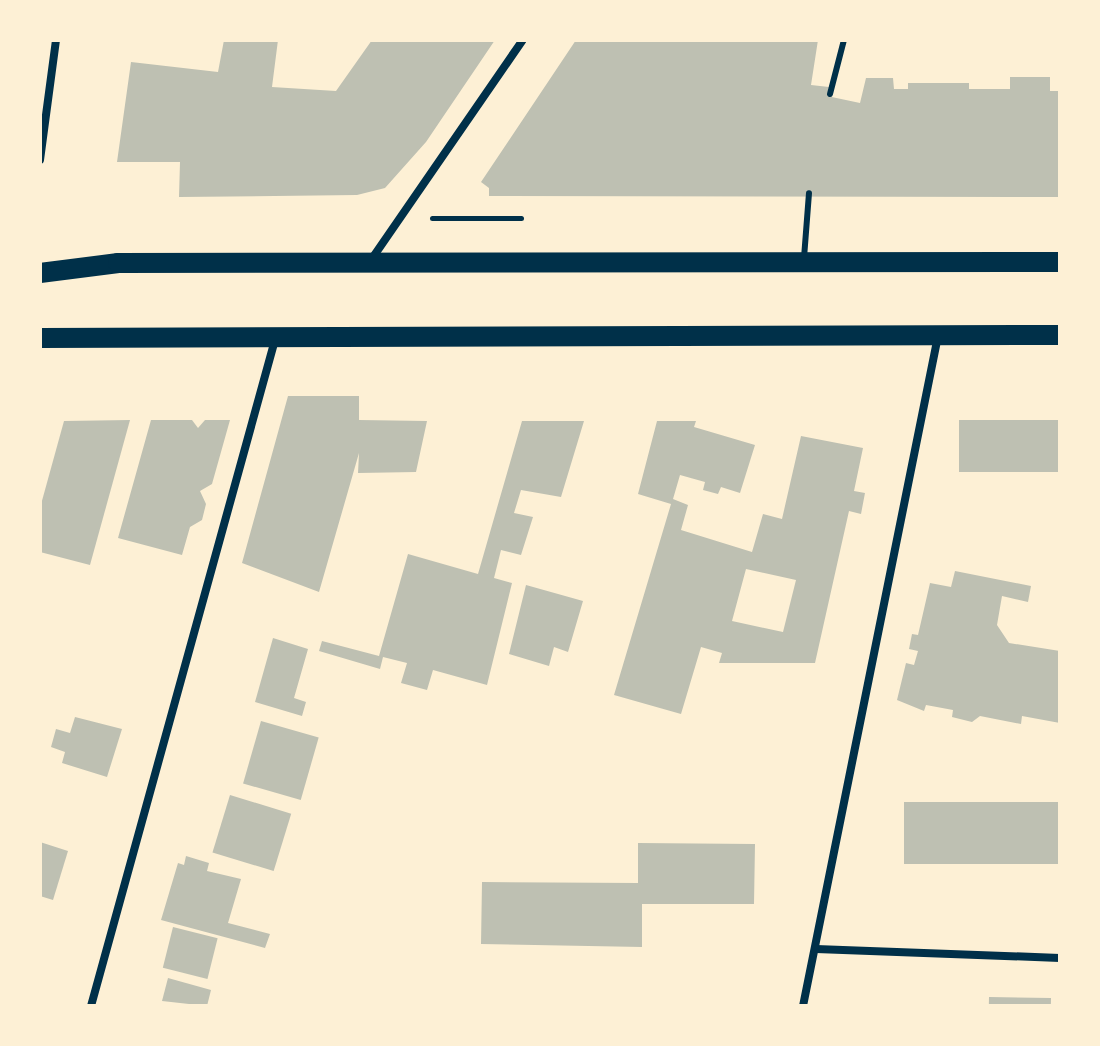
<!DOCTYPE html>
<html>
<head>
<meta charset="utf-8">
<style>
	body { margin:0 }
	#map { position:relative; width:1100px; height:1046px; overflow:hidden; background:#fdf0d5; font-family:Quicksand,sans-serif }
	div>[style] { position:absolute }
	.building>* { inset:0; background:#bec0b2; transform-origin:0 0 }
	.path>* { height:5px; margin:-2.5px; padding:0 2.5px; transform-origin:2.5px; border-radius:2.5px; background:#003049 }
	.service>* { height:6px; margin:-3px; padding:0 3px; transform-origin:3px; border-radius:3px; background:#003049 }
	.minor>* { height:8px; margin:-4px; padding:0 4px; transform-origin:4px; border-radius:4px; background:#003049 }
	.primary>* { height:20px; margin:-10px; padding:0 10px; transform-origin:10px; border-radius:10px; background:#003049 }
	span { translate:-50% -50%; white-space:nowrap; text-align:center; line-height:1.15; -webkit-text-stroke:6px #fdf0d5; paint-order:stroke }
	.frame { position:absolute; inset:0; border:42px solid #fdf0d5; pointer-events:none }
</style>
</head>
<body>
<div id="map">
	<div class="building">
		<i style="clip-path:polygon(224px 40px,278px 40px,272px 87px,336px 91px,372px 40px,495px 40px,426px 142px,385px 188px,357px 195px,179px 197px,180px 162px,117px 162px,131px 62px,218px 72px)"></i>
		<i style="clip-path:polygon(576px 40px,818px 40px,811px 85px,829px 87px,827px 96px,860px 103px,866px 78px,893px 78px,894px 89px,908px 89px,908px 83px,969px 83px,969px 89px,1010px 89px,1010px 77px,1050px 77px,1050px 91px,1060px 91px,1060px 197px,489px 196px,489px 188px,481px 182px)"></i>
		<i style="clip-path:polygon(288px 396px,359px 396px,359px 420px,427px 421px,416px 472px,358px 473px,359px 453px,319px 592px,242px 563px)"></i>
		<i style="clip-path:polygon(130px 420px,90px 565px,40px 552px,40px 508px,64px 421px)"></i>
		<i style="clip-path:polygon(151px 420px,192px 420px,198px 428px,205px 420px,230px 420px,212px 484px,200px 491px,206px 504px,202px 520px,190px 527px,182px 555px,118px 538px)"></i>
		<i style="left:959px;top:420px;width:101px;height:52px"></i>
		<i style="clip-path:polygon(522px 421px,584px 421px,561px 497px,521px 490px,514px 513px,533px 517px,521px 555px,501px 550px,494px 578px,512px 583px,487px 685px,433px 670px,427px 690px,401px 683px,407px 663px,383px 657px,380px 669px,319px 651px,322px 641px,379px 656px,408px 554px,478px 574px)"></i>
		<i style="clip-path:polygon(evenodd,657px 421px,696px 421px,694px 427px,755px 445px,740px 493px,721px 487px,718px 494px,703px 490px,705px 482px,680px 475px,673px 499px,688px 505px,681px 530px,752px 552px,763px 514px,782px 519px,801px 436px,863px 448px,854px 491px,865px 493px,861px 514px,849px 511px,815px 663px,719px 663px,722px 653px,701px 647px,681px 714px,614px 695px,671px 504px,638px 494px,657px 421px,746px 569px,796px 580px,783px 632px,732px 621px,746px 569px)"></i>
		<i style="clip-path:polygon(955px 571px,1031px 586px,1028px 602px,1002px 596px,997px 625px,1009px 643px,1060px 651px,1060px 723px,1022px 716px,1021px 724px,980px 716px,972px 722px,952px 717px,953px 710px,926px 705px,924px 711px,897px 700px,906px 663px,914px 665px,918px 651px,909px 649px,912px 634px,918px 635px,930px 583px,951px 587px)"></i>
		<i style="clip-path:polygon(526px 585px,583px 601px,568px 652px,554px 647px,549px 666px,509px 654px)"></i>
		<i style="clip-path:polygon(273px 638px,308px 649px,294px 698px,306px 702px,302px 716px,255px 702px)"></i>
		<i style="clip-path:polygon(75px 717px,122px 729px,107px 777px,62px 763px,65px 752px,51px 747px,56px 729px,70px 733px)"></i>
		<i style="left:261px;top:721px;width:60px;height:65px;rotate:16deg"></i>
		<i style="left:230px;top:795px;width:64px;height:60px;rotate:17deg"></i>
		<i style="left:904px;top:802px;width:156px;height:62px"></i>
		<i style="clip-path:polygon(40px 842px,68px 851px,53px 900px,40px 896px)"></i>
		<i style="clip-path:polygon(638px 843px,755px 844px,754px 904px,642px 904px,642px 947px,481px 944px,482px 882px,638px 883px)"></i>
		<i style="clip-path:polygon(186px 856px,209px 863px,207px 871px,241px 879px,228px 923px,270px 934px,265px 948px,161px 920px,178px 863px,184px 865px)"></i>
		<i style="left:173px;top:927px;width:46px;height:42px;rotate:14deg"></i>
		<i style="clip-path:polygon(168px 978px,211px 990px,207px 1006px,162px 1001px)"></i>
		<i style="left:989px;top:997px;width:62px;height:9px;rotate:1deg"></i>
	</div>
	<div class="path">
		<i style="left:432px;top:218px;width:89px"></i>
	</div>
	<div class="service">
		<i style="left:830px;top:94px;width:56px;rotate:-75.5deg"></i>
		<i style="left:804px;top:258px;width:65px;rotate:-85.6deg"></i>
	</div>
	<div class="minor">
		<i style="left:40px;top:160px;width:121px;rotate:-82.4deg"></i>
		<i style="left:371px;top:260px;width:267px;rotate:-55.4deg"></i>
		<i style="left:816px;top:949px;width:244px;rotate:2.1deg"></i>
		<i style="left:91px;top:1006px;width:691px;rotate:-74.56deg"></i>
		<i style="left:803px;top:1006px;width:683px;rotate:-78.61deg"></i>
	</div>
	<div class="primary">
		<i style="left:40px;top:273px;width:79px;rotate:-7.3deg"></i>
		<i style="left:118px;top:263px;width:942px;rotate:-0.06deg"></i>
		<i style="left:40px;top:338px;width:1020px;rotate:-0.17deg"></i>
	</div>
	<div class="frame"></div>
</div>
</body>
</html>
